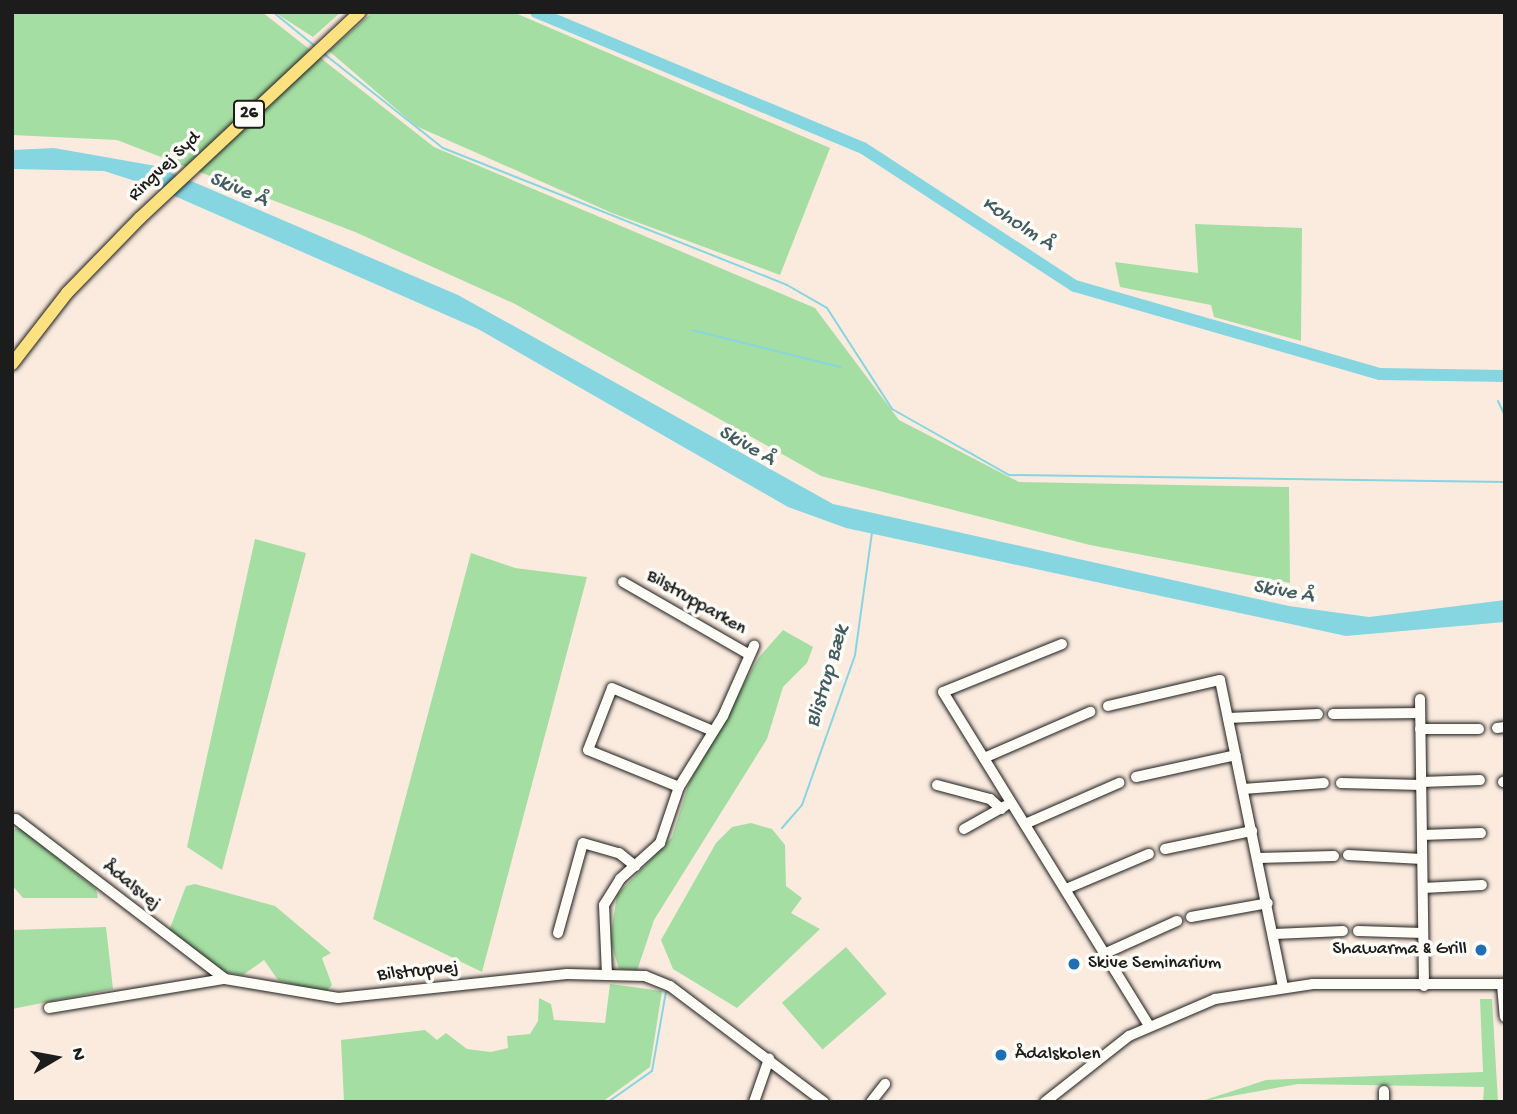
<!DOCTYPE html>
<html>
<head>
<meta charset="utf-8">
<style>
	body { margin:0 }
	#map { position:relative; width:1517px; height:1114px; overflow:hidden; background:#fbebdf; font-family:"Gochi Hand",sans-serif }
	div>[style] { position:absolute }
	.green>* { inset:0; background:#a5dea3; transform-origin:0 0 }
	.water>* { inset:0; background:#86d6e1 }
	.stream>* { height:2px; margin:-1px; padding:0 1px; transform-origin:1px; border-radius:1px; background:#86d6e1 }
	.river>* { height:12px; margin:-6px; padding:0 6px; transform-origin:6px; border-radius:6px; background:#86d6e1 }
	.roads { filter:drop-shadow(0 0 2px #1c1c1c) drop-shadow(0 0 2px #1c1c1c) }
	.minor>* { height:10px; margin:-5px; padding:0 5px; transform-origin:5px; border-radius:5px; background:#fdfcf7 }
	.major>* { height:12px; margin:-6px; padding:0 6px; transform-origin:6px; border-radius:6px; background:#fbe180 }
	.dots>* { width:19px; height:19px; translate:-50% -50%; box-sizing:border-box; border:4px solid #fdfcf7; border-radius:50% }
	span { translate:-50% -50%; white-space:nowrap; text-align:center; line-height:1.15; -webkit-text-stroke:7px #fdfcf7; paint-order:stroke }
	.shield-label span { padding:2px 5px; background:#fdfcf7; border:2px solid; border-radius:5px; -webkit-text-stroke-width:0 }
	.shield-label { font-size:18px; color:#1c1c1c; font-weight:700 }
	.street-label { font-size:19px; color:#1c1c1c }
	.poi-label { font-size:19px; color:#1c1c1c }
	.right { translate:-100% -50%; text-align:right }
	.left { translate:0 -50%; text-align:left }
	.water-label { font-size:21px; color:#415d61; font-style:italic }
	.frame { position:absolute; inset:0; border:14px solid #1c1c1c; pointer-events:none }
	.north { position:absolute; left:21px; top:1023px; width:70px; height:70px; -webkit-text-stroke:5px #fdfcf7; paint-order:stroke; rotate:80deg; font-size:19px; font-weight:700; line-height:28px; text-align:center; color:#1c1c1c }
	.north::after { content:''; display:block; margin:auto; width:24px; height:32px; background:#1c1c1c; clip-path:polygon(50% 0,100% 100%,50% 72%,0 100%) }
</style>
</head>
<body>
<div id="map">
	<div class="green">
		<i style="clip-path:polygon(12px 12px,262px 12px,434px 147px,815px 308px,899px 420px,1019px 482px,1289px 487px,1290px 583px,1090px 545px,821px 476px,515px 304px,355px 232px,117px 140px,12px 135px)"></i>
		<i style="clip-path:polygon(274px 12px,341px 12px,313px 37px)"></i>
		<i style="clip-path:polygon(373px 12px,513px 12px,830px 148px,780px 275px,612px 213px,416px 126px,329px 51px)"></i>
		<i style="clip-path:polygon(1195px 224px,1302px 228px,1301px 341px,1214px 317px,1211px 305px,1120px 287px,1115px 262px,1198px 273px)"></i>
		<i style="clip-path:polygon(255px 539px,306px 553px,222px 870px,187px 847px)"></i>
		<i style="clip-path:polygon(471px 553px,515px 568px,587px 577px,482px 972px,373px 919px)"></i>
		<i style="clip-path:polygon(783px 630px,813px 647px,807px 663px,783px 687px,767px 739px,654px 920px,637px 971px,619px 969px,610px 940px,617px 895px,672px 837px,689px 783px,759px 657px)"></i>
		<i style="clip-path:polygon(751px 823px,772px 829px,785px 845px,786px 886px,802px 898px,791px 913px,820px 929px,737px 1008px,673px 969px,661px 940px,716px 843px,732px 827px)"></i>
		<i style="clip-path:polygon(12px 829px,21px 829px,96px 889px,98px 898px,23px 898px,12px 885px)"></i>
		<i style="clip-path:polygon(195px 884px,275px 906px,331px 953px,322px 958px,332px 985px,324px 994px,278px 980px,264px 960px,243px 975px,223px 972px,169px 931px,186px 886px)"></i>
		<i style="clip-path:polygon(106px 927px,113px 989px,12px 1009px,12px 930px)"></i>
		<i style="left:846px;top:947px;width:62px;height:85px;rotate:49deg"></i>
		<i style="clip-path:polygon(610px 984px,662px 991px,650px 1067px,602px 1102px,344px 1102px,341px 1040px,425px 1030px,437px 1040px,446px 1033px,467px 1049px,491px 1052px,508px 1048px,507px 1036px,530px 1034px,538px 1021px,539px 998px,551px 1004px,554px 1020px,605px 1023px)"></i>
		<i style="clip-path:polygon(1480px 999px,1492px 999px,1498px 1102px,1483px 1102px,1484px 1087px,1298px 1084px,1199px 1102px,1266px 1080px,1483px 1072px)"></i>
	</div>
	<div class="water">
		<i style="clip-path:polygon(54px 148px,156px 166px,458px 295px,833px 504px,1289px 606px,1369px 617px,1505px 600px,1505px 622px,1346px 636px,846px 528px,788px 507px,478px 329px,154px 187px,104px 171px,12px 169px,12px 150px)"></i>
	</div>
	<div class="stream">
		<i style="left:273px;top:12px;width:55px;rotate:39.1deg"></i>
		<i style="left:323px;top:53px;width:153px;rotate:38.4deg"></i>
		<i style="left:443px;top:148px;width:370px;rotate:21.7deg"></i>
		<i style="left:787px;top:285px;width:46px;rotate:29.9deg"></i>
		<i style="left:827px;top:308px;width:120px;rotate:57.2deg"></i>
		<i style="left:892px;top:409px;width:134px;rotate:29.4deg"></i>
		<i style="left:1009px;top:475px;width:496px;rotate:0.8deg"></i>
		<i style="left:692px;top:330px;width:153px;rotate:14deg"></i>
		<i style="left:1498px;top:401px;width:17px;rotate:65deg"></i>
		<i style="left:782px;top:828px;width:30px;rotate:-49deg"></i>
		<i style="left:802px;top:805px;width:159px;rotate:-70.5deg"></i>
		<i style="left:855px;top:655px;width:124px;rotate:-82.1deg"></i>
		<i style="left:608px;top:1102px;width:54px;rotate:-35.2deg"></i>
		<i style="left:652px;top:1071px;width:80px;rotate:-80deg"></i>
	</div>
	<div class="river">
		<i style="left:536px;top:12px;width:354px;rotate:22.6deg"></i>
		<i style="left:863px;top:148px;width:253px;rotate:33.1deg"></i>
		<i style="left:1075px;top:286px;width:317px;rotate:16.1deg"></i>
		<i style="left:1380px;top:374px;width:125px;rotate:0.9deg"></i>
	</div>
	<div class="roads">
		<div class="minor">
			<i style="left:623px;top:582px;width:146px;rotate:29.9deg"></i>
			<i style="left:1062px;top:644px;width:128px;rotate:158deg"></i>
			<i style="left:943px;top:692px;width:392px;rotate:58.3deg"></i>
			<i style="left:1420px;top:699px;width:287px;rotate:89.2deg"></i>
			<i style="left:1108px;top:706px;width:115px;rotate:-13.1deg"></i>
			<i style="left:1220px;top:680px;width:312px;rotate:78.4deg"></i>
			<i style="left:1333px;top:714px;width:87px;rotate:-0.7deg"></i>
			<i style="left:1228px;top:718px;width:90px;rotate:-2.5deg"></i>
			<i style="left:1497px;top:728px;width:8px;rotate:-7deg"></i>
			<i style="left:1420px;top:729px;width:59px"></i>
			<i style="left:984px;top:758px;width:116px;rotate:-23.5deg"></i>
			<i style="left:1136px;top:777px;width:102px;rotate:-12.4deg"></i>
			<i style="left:1421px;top:782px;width:59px;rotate:-1.9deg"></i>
			<i style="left:1503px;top:782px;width:2px;rotate:-27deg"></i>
			<i style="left:1341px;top:783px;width:80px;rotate:1.4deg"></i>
			<i style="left:937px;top:785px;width:55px;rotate:14.8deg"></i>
			<i style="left:990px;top:799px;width:15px;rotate:42deg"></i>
			<i style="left:679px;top:787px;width:98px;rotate:-157.9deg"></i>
			<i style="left:588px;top:750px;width:66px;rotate:-68.8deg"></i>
			<i style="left:612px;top:688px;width:110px;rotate:23.1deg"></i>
			<i style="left:1243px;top:789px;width:81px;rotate:-4.2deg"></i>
			<i style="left:16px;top:819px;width:263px;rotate:37.4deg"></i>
			<i style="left:1025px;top:824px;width:103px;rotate:-23.6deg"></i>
			<i style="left:964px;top:829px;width:47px;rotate:-29.3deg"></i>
			<i style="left:1422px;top:835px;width:59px;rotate:-1.9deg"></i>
			<i style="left:1165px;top:849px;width:89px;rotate:-11.7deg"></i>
			<i style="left:1348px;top:855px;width:74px;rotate:3.1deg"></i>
			<i style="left:1258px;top:858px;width:76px;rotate:-1.5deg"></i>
			<i style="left:1423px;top:888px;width:59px;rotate:-2.9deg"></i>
			<i style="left:1066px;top:889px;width:90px;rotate:-22.9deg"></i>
			<i style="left:1191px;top:917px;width:78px;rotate:-10.3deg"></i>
			<i style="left:1358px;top:931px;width:65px;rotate:1.8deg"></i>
			<i style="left:558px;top:933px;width:93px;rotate:-74.5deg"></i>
			<i style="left:583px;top:843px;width:37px;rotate:16deg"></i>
			<i style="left:619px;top:853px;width:21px;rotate:39deg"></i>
			<i style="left:1274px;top:934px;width:69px;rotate:-2.5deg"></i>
			<i style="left:1106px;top:953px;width:78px;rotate:-24.3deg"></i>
			<i style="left:607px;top:974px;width:69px;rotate:-92.5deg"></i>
			<i style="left:604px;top:905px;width:31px;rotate:-58deg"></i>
			<i style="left:620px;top:879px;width:54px;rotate:-42deg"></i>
			<i style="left:660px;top:843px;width:59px;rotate:-71.3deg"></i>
			<i style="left:679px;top:787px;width:84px;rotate:-58.2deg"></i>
			<i style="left:723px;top:716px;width:77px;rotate:-66.1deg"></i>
			<i style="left:1502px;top:985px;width:32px;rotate:85deg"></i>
			<i style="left:49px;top:1008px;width:178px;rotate:-9.4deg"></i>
			<i style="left:225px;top:979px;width:115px;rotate:9.5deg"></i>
			<i style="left:338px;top:998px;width:230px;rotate:-6deg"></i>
			<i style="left:567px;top:974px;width:78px;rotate:1.5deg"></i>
			<i style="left:645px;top:976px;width:27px;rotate:22deg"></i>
			<i style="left:670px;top:986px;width:193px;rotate:37deg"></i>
			<i style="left:754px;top:1102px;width:46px;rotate:-70.8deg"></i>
			<i style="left:871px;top:1102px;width:23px;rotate:-52deg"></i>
			<i style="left:1045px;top:1102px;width:107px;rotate:-38.2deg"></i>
			<i style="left:1129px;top:1036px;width:94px;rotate:-23.3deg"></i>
			<i style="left:1215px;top:999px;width:99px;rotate:-8.7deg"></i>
			<i style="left:1313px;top:984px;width:192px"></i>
			<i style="left:1384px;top:1102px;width:11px;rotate:-90deg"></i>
		</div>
		<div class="major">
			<i style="left:12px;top:364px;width:90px;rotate:-52.2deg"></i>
			<i style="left:67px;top:293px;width:105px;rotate:-45.8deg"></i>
			<i style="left:140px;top:218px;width:301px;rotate:-43.1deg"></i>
		</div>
	</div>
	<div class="dots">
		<i style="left:1481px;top:950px;background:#1f6fb2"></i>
		<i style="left:1074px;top:964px;background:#1f6fb2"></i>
		<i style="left:1001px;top:1055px;background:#1f6fb2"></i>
	</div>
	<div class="shield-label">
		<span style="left:249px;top:114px">26</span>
	</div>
	<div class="street-label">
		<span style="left:165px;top:167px;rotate:-44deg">Ringvej Syd</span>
		<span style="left:696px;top:603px;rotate:30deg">Bilstrupparken</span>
		<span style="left:131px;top:886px;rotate:38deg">Ådalsvej</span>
		<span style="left:418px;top:972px;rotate:-6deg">Bilstrupvej</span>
	</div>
	<div class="poi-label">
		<span class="right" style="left:1467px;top:950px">Shawarma &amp; Grill</span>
		<span class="left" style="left:1088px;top:964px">Skive Seminarium</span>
		<span class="left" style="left:1015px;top:1055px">Ådalskolen</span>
	</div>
	<div class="water-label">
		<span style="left:238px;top:191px;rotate:23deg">Skive Å</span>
		<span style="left:1017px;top:225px;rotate:33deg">Koholm Å</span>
		<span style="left:746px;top:447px;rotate:30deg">Skive Å</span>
		<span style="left:1283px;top:593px;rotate:10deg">Skive Å</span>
		<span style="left:829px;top:677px;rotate:-73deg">Blistrup Bæk</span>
	</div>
	<div class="frame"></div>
	<div class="north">N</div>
</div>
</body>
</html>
